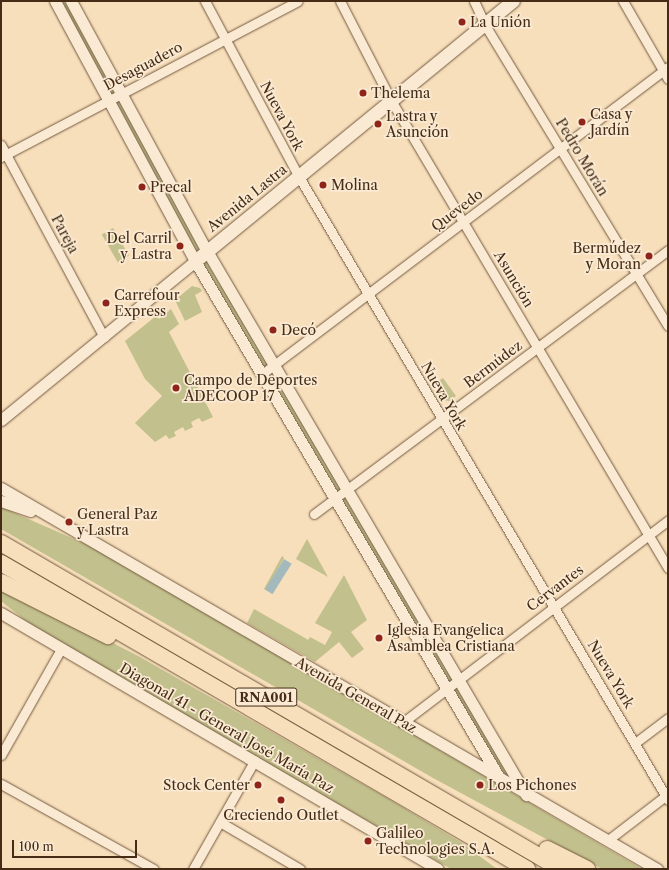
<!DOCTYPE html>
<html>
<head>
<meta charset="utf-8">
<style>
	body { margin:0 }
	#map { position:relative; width:669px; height:870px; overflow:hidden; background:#f8dfbb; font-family:"Libre Caslon Text",serif }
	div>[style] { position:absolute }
	.green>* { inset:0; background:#c2c08d; transform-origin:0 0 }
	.water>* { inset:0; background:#a3b9bc; transform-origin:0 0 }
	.roads { filter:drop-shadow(0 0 1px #72593f) drop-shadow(0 0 1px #72593f) }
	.minor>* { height:9px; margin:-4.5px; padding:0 4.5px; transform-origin:4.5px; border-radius:4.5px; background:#faead3 }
	.tertiary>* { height:11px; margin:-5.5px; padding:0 5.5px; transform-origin:5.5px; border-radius:5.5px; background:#faead3 }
	.secondary>* { height:13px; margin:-6.5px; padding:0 6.5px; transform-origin:6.5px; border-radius:6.5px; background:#faead3 }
	.motorway>* { height:16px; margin:-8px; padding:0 8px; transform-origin:8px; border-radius:8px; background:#f8dfbb }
	.dots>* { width:11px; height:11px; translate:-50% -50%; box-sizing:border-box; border:2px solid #faead3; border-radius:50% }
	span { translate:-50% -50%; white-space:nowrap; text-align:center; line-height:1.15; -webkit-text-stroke:3.5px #faead3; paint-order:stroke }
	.shield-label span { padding:1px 3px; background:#faead3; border:1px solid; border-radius:3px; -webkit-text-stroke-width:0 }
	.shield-label { font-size:13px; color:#462c16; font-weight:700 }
	.poi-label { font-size:14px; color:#462c16 }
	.left { translate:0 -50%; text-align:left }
	.right { translate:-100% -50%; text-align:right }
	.street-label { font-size:14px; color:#462c16 }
	.frame { position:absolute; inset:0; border:2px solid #462c16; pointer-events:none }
	.scale { position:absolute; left:12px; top:840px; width:125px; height:18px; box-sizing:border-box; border:2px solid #462c16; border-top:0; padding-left:5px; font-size:12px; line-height:14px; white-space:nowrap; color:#462c16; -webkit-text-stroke:3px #faead3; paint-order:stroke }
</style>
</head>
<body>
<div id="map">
	<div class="green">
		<i style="clip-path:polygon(55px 1px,71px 1px,121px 93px,526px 795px,501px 781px,195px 261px)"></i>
		<i style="left:113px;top:228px;width:32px;height:13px;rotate:60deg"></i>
		<i style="clip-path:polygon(192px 286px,200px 288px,202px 291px,195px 295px,202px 312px,185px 321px,175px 300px)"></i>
		<i style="clip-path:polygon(171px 309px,179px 324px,169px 332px,213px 417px,202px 422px,199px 418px,191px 422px,193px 427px,185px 431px,183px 427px,174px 432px,176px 436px,169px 439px,166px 435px,155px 442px,135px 423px,162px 396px,145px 379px,125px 341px,156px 316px,159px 319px)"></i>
		<i style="clip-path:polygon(443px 378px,456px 396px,450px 401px,443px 400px,434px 384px)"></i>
		<i style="clip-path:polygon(1px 507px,97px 549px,642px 869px,602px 869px,433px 778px,1px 529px)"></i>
		<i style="clip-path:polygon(307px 539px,328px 577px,296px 559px)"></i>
		<i style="clip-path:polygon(282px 556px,284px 558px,266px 590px,264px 589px)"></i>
		<i style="clip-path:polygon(344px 575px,367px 620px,351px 632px,364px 649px,352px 658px,339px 642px,315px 662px,247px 623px,254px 609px,305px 638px,308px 640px,310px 637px,325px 645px,332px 632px,315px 623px)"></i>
		<i style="clip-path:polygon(1px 585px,140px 657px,387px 798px,462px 843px,497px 869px,451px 869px,36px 629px,1px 601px)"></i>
	</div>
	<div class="water">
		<i style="left:284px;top:559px;width:9px;height:36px;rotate:32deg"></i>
	</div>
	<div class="roads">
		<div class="minor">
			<i style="left:205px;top:1px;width:200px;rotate:61.9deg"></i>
			<i style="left:299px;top:177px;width:724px;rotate:59.36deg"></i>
			<i style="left:340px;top:1px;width:114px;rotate:62.8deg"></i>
			<i style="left:392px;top:102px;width:542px;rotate:59.36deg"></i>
			<i style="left:474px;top:1px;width:26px;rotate:65deg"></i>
			<i style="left:485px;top:25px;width:352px;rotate:58.7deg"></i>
			<i style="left:623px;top:1px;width:90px;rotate:60deg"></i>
			<i style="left:1px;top:145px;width:218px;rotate:61.8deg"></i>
			<i style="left:1px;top:157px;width:335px;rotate:-27.7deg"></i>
			<i style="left:262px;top:374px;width:509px;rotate:-37.1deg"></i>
			<i style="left:314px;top:514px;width:442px;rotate:-36.7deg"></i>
			<i style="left:402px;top:723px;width:335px;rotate:-37.3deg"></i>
			<i style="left:635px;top:743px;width:41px;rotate:-37.1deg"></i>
			<i style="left:1px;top:755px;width:122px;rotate:-60.5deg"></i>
			<i style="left:1px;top:784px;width:175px;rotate:29.1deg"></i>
			<i style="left:220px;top:822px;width:93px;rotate:30.4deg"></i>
			<i style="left:608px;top:840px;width:76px;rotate:-37.5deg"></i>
			<i style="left:193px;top:869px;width:125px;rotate:-60.4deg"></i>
		</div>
		<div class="tertiary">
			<i style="left:55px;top:1px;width:295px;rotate:61.7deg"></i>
			<i style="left:195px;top:261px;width:603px;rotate:59.52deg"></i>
			<i style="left:71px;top:1px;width:285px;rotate:61.5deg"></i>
			<i style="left:207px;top:251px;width:631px;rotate:59.61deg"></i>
			<i style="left:1px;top:420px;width:251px;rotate:-39.3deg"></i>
			<i style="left:1px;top:488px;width:759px;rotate:30.15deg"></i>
			<i style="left:1px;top:501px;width:31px;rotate:19deg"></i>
			<i style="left:1px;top:613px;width:506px;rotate:30.36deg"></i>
		</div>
		<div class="secondary">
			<i style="left:195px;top:261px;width:411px;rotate:-39.3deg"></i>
		</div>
		<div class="motorway">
			<i style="left:1px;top:543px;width:648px;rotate:30.21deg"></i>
			<i style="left:1px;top:563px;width:609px;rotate:30.19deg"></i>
			<i style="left:1px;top:582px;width:120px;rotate:26.8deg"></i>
			<i style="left:547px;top:849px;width:45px;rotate:26.6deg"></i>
		</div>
	</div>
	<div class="dots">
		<i style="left:462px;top:22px;background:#8f2418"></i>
		<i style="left:363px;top:93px;background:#8f2418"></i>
		<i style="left:582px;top:122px;background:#8f2418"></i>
		<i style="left:378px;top:124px;background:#8f2418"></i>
		<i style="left:323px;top:185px;background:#8f2418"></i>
		<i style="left:142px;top:187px;background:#8f2418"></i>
		<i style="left:180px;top:246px;background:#8f2418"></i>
		<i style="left:649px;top:256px;background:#8f2418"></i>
		<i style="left:106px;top:303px;background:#8f2418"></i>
		<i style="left:273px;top:330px;background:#8f2418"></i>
		<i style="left:176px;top:388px;background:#8f2418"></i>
		<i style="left:69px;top:522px;background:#8f2418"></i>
		<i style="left:379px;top:638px;background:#8f2418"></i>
		<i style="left:258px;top:785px;background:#8f2418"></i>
		<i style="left:480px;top:785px;background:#8f2418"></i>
		<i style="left:281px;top:800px;background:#8f2418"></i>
		<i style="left:368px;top:841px;background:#8f2418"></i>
	</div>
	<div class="shield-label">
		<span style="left:266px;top:697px">RNA001</span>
	</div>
	<div class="poi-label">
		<span class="left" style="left:470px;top:22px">La Unión</span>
		<span class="left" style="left:371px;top:93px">Thelema</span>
		<span class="left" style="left:590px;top:122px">Casa y<br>Jardín</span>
		<span class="left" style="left:386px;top:124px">Lastra y<br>Asunción</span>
		<span class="left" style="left:331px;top:185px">Molina</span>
		<span class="left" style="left:150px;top:187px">Precal</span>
		<span class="right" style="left:172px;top:246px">Del Carril<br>y Lastra</span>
		<span class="right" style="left:641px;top:256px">Bermúdez<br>y Moran</span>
		<span class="left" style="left:114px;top:303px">Carrefour<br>Express</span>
		<span class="left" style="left:281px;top:330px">Decó</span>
		<span class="left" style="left:184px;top:388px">Campo de Deportes<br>ADECOOP 17</span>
		<span class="left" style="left:77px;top:522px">General Paz<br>y Lastra</span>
		<span class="left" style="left:387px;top:638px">Iglesia Evangelica<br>Asamblea Cristiana</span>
		<span class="right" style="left:250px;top:785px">Stock Center</span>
		<span class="left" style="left:488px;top:785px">Los Pichones</span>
		<span style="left:281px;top:815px">Creciendo Outlet</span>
		<span class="left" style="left:376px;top:841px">Galileo<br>Technologies S.A.</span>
	</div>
	<div class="street-label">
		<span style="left:143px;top:66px;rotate:-28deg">Desaguadero</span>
		<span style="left:282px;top:116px;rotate:62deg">Nueva York</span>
		<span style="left:582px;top:157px;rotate:59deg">Pedro Morán</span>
		<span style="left:247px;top:198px;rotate:-39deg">Avenida Lastra</span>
		<span style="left:457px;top:210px;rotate:-37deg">Quevedo</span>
		<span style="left:65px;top:234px;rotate:62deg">Pareja</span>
		<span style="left:514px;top:279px;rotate:59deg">Asunción</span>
		<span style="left:493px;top:364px;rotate:-37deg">Bermúdez</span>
		<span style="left:444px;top:396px;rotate:60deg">Nueva York</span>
		<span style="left:555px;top:588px;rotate:-37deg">Cervantes</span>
		<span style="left:611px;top:674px;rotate:59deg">Nueva York</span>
		<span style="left:356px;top:695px;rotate:30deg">Avenida General Paz</span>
		<span style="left:227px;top:728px;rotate:30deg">Diagonal 41 - General José María Paz</span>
	</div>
	<div class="frame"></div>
	<div class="scale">100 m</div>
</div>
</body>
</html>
